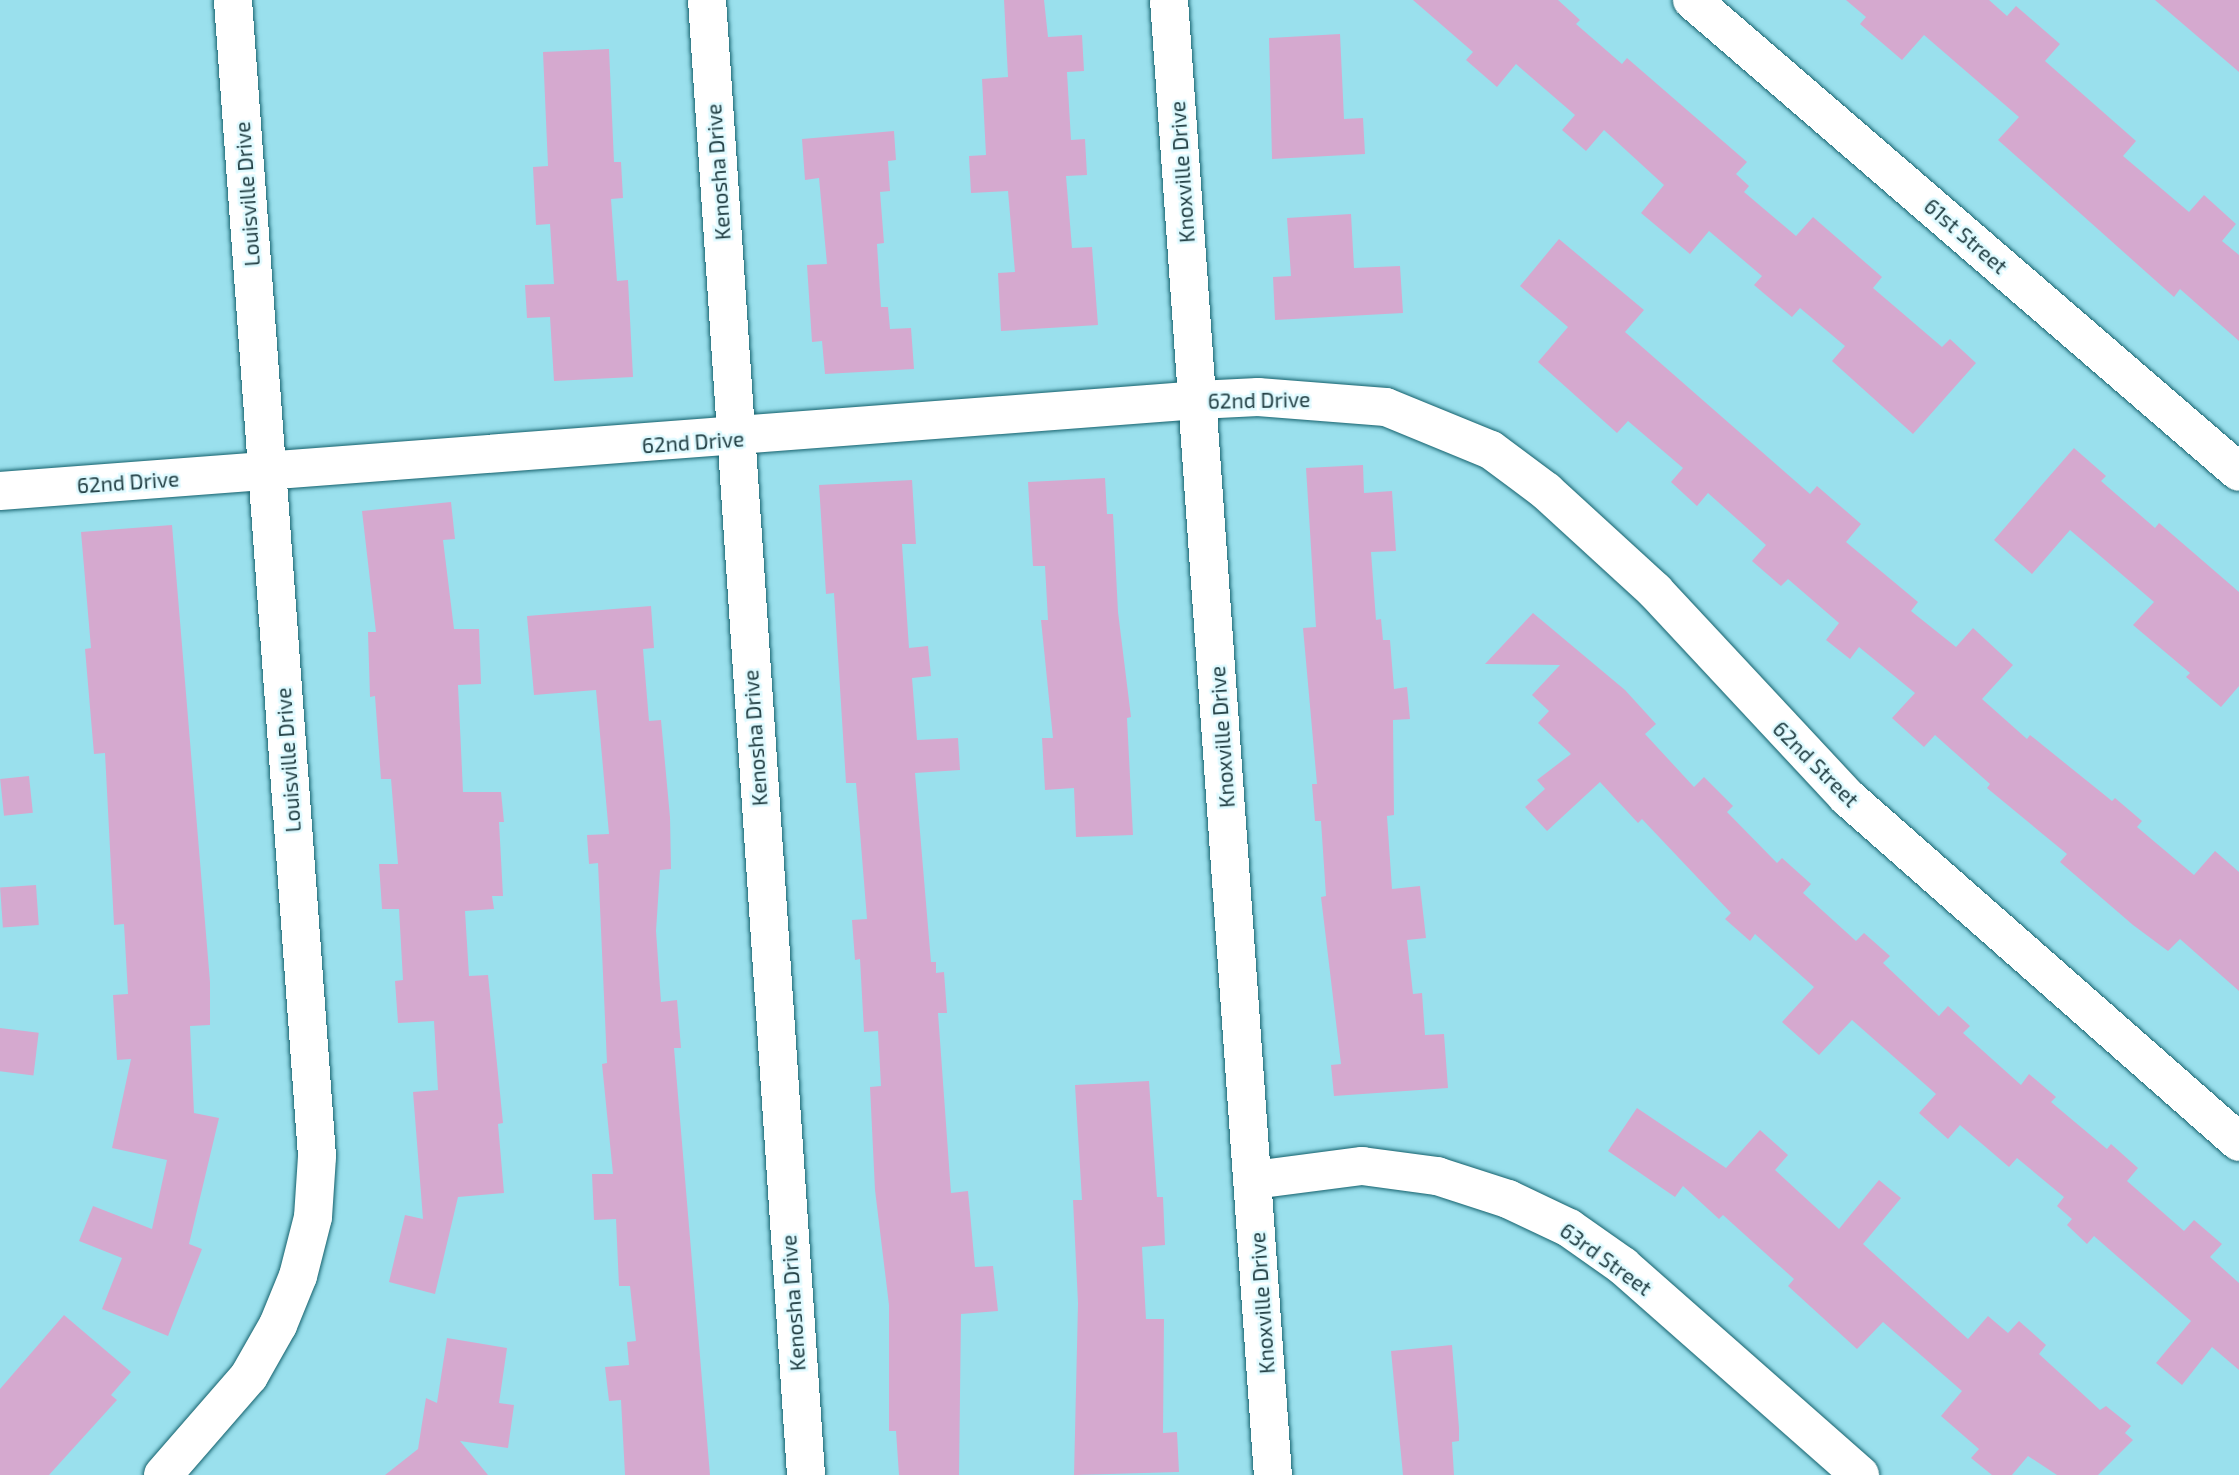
<!DOCTYPE html>
<html>
<head>
<meta charset="utf-8">
<style>
	body { margin:0 }
	#map { position:relative; width:2239px; height:1475px; overflow:hidden; background:#9ae0ed; font-family:"Exo 2",sans-serif }
	div>[style] { position:absolute }
	.building>* { inset:0; background:#d5a9cf; transform-origin:0 0 }
	.roads { filter:drop-shadow(0 0 2px #15616d) drop-shadow(0 0 2px #15616d) }
	.street>* { height:38px; margin:-19px; padding:0 19px; transform-origin:19px; border-radius:19px; background:#fff }
	span { translate:-50% -50%; white-space:nowrap; text-align:center; line-height:1.15; -webkit-text-stroke:5px #dffaff; paint-order:stroke }
	.street-label { font-size:21px; color:#213e43 }
</style>
</head>
<body>
<div id="map">
	<div class="building">
		<i style="clip-path:polygon(1004px 0,1044px 0,1048px 37px,1082px 35px,1084px 71px,1067px 72px,1071px 140px,1085px 139px,1087px 175px,1066px 176px,1072px 248px,1092px 247px,1098px 325px,1001px 331px,998px 273px,1015px 272px,1008px 191px,971px 193px,969px 156px,986px 155px,982px 79px,1008px 77px)"></i>
		<i style="clip-path:polygon(1413px 0,1558px 0,1580px 20px,1576px 24px,1622px 64px,1627px 58px,1747px 162px,1736px 174px,1749px 186px,1744px 192px,1796px 236px,1813px 217px,1882px 277px,1873px 288px,1942px 347px,1950px 339px,1976px 363px,1913px 434px,1832px 361px,1845px 346px,1800px 308px,1792px 317px,1754px 285px,1762px 276px,1709px 231px,1690px 254px,1641px 213px,1664px 185px,1604px 130px,1586px 151px,1562px 130px,1575px 115px,1516px 64px,1497px 87px,1466px 60px,1473px 52px)"></i>
		<i style="clip-path:polygon(1846px 0,1989px 0,2007px 16px,2016px 6px,2060px 44px,2045px 61px,2136px 141px,2123px 156px,2189px 212px,2204px 195px,2236px 224px,2222px 241px,2239px 255px,2239px 341px,2180px 289px,2174px 297px,1998px 140px,2019px 117px,1924px 35px,1902px 60px,1860px 24px,1866px 17px)"></i>
		<i style="clip-path:polygon(2155px 0,2239px 0,2239px 72px)"></i>
		<i style="clip-path:polygon(1340px 34px,1344px 119px,1363px 118px,1365px 154px,1272px 159px,1269px 38px)"></i>
		<i style="clip-path:polygon(609px 49px,614px 162px,621px 162px,623px 198px,611px 199px,617px 281px,628px 280px,633px 377px,554px 381px,550px 317px,527px 318px,525px 285px,554px 284px,550px 224px,536px 225px,533px 167px,548px 166px,543px 52px)"></i>
		<i style="clip-path:polygon(894px 131px,896px 160px,888px 161px,890px 191px,880px 192px,884px 243px,877px 244px,881px 307px,888px 307px,890px 329px,911px 328px,914px 369px,825px 374px,822px 341px,812px 342px,807px 265px,827px 264px,819px 178px,805px 180px,802px 139px)"></i>
		<i style="clip-path:polygon(1351px 214px,1354px 268px,1400px 266px,1403px 313px,1275px 320px,1273px 277px,1291px 276px,1287px 218px)"></i>
		<i style="clip-path:polygon(1559px 239px,1644px 310px,1625px 332px,1810px 494px,1817px 486px,1861px 524px,1846px 542px,1918px 602px,1911px 611px,1956px 647px,1973px 628px,2013px 665px,1982px 699px,2027px 739px,2030px 735px,2112px 801px,2115px 798px,2142px 821px,2137px 827px,2194px 875px,2215px 851px,2239px 872px,2239px 991px,2180px 939px,2168px 951px,2133px 925px,2060px 862px,2067px 854px,1987px 788px,1990px 784px,1935px 735px,1924px 747px,1892px 718px,1915px 693px,1859px 647px,1850px 659px,1826px 640px,1839px 623px,1788px 579px,1781px 586px,1752px 561px,1766px 545px,1708px 493px,1697px 506px,1671px 482px,1683px 468px,1628px 421px,1617px 433px,1538px 362px,1568px 327px,1520px 286px)"></i>
		<i style="clip-path:polygon(2074px 448px,2106px 476px,2101px 481px,2155px 528px,2159px 523px,2239px 592px,2239px 686px,2221px 707px,2186px 677px,2190px 673px,2133px 625px,2154px 602px,2070px 530px,2032px 574px,1994px 540px)"></i>
		<i style="clip-path:polygon(1363px 465px,1364px 493px,1392px 491px,1396px 551px,1371px 552px,1376px 620px,1381px 619px,1383px 640px,1390px 640px,1394px 689px,1407px 687px,1410px 719px,1393px 720px,1394px 815px,1387px 816px,1392px 889px,1420px 886px,1426px 938px,1407px 940px,1413px 994px,1422px 993px,1425px 1035px,1444px 1034px,1448px 1088px,1334px 1096px,1331px 1065px,1341px 1064px,1321px 897px,1326px 896px,1321px 821px,1315px 821px,1312px 784px,1317px 784px,1303px 628px,1316px 627px,1306px 468px)"></i>
		<i style="clip-path:polygon(1105px 478px,1107px 514px,1113px 514px,1118px 612px,1131px 717px,1127px 718px,1133px 835px,1076px 837px,1074px 788px,1045px 790px,1042px 738px,1053px 738px,1041px 620px,1048px 620px,1045px 566px,1033px 566px,1028px 482px)"></i>
		<i style="clip-path:polygon(912px 480px,916px 544px,902px 544px,909px 648px,928px 646px,931px 676px,912px 678px,917px 740px,958px 738px,960px 770px,915px 773px,931px 962px,936px 962px,936px 973px,944px 972px,947px 1013px,938px 1013px,951px 1193px,968px 1191px,975px 1267px,993px 1266px,998px 1311px,961px 1314px,959px 1475px,899px 1475px,896px 1431px,889px 1431px,889px 1305px,875px 1190px,870px 1087px,881px 1086px,878px 1031px,864px 1032px,860px 959px,855px 960px,852px 920px,867px 919px,856px 783px,846px 783px,834px 593px,826px 594px,819px 485px)"></i>
		<i style="clip-path:polygon(451px 502px,455px 539px,443px 540px,454px 629px,479px 629px,481px 684px,458px 685px,463px 792px,501px 792px,504px 822px,499px 822px,503px 896px,492px 896px,494px 909px,465px 911px,469px 976px,488px 975px,503px 1123px,498px 1124px,504px 1193px,458px 1197px,435px 1294px,389px 1282px,405px 1215px,423px 1219px,413px 1092px,438px 1090px,434px 1021px,398px 1023px,395px 981px,403px 980px,399px 909px,382px 909px,379px 864px,398px 864px,391px 779px,381px 779px,375px 696px,370px 697px,368px 632px,376px 632px,362px 511px)"></i>
		<i style="clip-path:polygon(172px 525px,210px 982px,210px 1025px,190px 1026px,194px 1113px,219px 1118px,189px 1244px,202px 1249px,168px 1336px,102px 1309px,122px 1258px,79px 1241px,93px 1206px,152px 1229px,167px 1160px,112px 1148px,131px 1059px,117px 1060px,113px 995px,128px 994px,124px 924px,114px 925px,105px 753px,94px 754px,85px 649px,91px 648px,81px 532px)"></i>
		<i style="clip-path:polygon(651px 606px,654px 648px,643px 649px,649px 721px,661px 720px,670px 817px,671px 869px,660px 870px,656px 931px,661px 1002px,677px 1000px,681px 1048px,674px 1048px,710px 1475px,625px 1475px,621px 1400px,609px 1401px,605px 1367px,629px 1365px,627px 1342px,636px 1341px,630px 1286px,619px 1286px,616px 1219px,594px 1220px,592px 1174px,613px 1174px,602px 1064px,607px 1063px,598px 863px,589px 864px,587px 835px,609px 834px,596px 690px,534px 695px,527px 616px)"></i>
		<i style="clip-path:polygon(1533px 613px,1625px 690px,1656px 724px,1645px 734px,1694px 787px,1704px 777px,1733px 806px,1727px 812px,1777px 863px,1782px 858px,1811px 884px,1803px 893px,1856px 941px,1864px 933px,1890px 956px,1883px 963px,1939px 1016px,1948px 1006px,1970px 1026px,1963px 1033px,2021px 1085px,2029px 1074px,2056px 1097px,2051px 1102px,2107px 1149px,2111px 1144px,2138px 1168px,2127px 1181px,2184px 1231px,2194px 1220px,2222px 1244px,2210px 1257px,2239px 1283px,2239px 1370px,2212px 1347px,2182px 1385px,2156px 1363px,2191px 1321px,2094px 1236px,2087px 1244px,2067px 1225px,2072px 1219px,2057px 1206px,2064px 1197px,2017px 1158px,2009px 1167px,1960px 1125px,1948px 1139px,1919px 1113px,1936px 1094px,1852px 1020px,1819px 1055px,1782px 1022px,1814px 987px,1755px 934px,1750px 941px,1725px 919px,1731px 913px,1642px 819px,1638px 823px,1600px 782px,1547px 831px,1525px 807px,1545px 789px,1537px 780px,1571px 754px,1538px 723px,1549px 711px,1532px 695px,1560px 665px,1485px 664px)"></i>
		<i style="left:29px;top:776px;width:37px;height:29px;rotate:84deg"></i>
		<i style="left:36px;top:885px;width:40px;height:36px;rotate:86deg"></i>
		<i style="left:0;top:1028px;width:39px;height:43px;rotate:7deg"></i>
		<i style="clip-path:polygon(1149px 1081px,1157px 1197px,1163px 1197px,1165px 1245px,1142px 1247px,1146px 1319px,1164px 1319px,1163px 1433px,1177px 1432px,1179px 1472px,1074px 1475px,1078px 1303px,1073px 1200px,1082px 1200px,1075px 1085px)"></i>
		<i style="clip-path:polygon(1637px 1108px,1726px 1168px,1760px 1130px,1788px 1155px,1775px 1170px,1839px 1229px,1879px 1180px,1901px 1198px,1863px 1244px,1968px 1339px,1988px 1316px,2008px 1333px,2019px 1321px,2046px 1345px,2039px 1354px,2100px 1410px,2106px 1406px,2131px 1426px,2125px 1433px,2133px 1440px,2098px 1475px,2057px 1475px,2028px 1456px,2012px 1475px,1992px 1475px,1971px 1458px,1979px 1449px,1941px 1416px,1962px 1391px,1883px 1322px,1857px 1349px,1788px 1286px,1794px 1279px,1723px 1215px,1719px 1219px,1683px 1186px,1675px 1197px,1608px 1151px)"></i>
		<i style="clip-path:polygon(64px 1315px,131px 1372px,111px 1395px,117px 1400px,49px 1475px,0 1475px,0 1389px)"></i>
		<i style="clip-path:polygon(447px 1338px,507px 1348px,499px 1403px,514px 1405px,508px 1448px,460px 1441px,488px 1475px,385px 1475px,418px 1449px,426px 1398px,437px 1403px)"></i>
		<i style="clip-path:polygon(1452px 1345px,1459px 1428px,1459px 1441px,1452px 1442px,1454px 1475px,1403px 1475px,1391px 1351px)"></i>
	</div>
	<div class="roads">
		<div class="street">
			<i style="left:707px;top:0;width:1478px;rotate:86.16deg"></i>
			<i style="left:1169px;top:0;width:1479px;rotate:85.97deg"></i>
			<i style="left:1692px;top:0;width:722px;rotate:40.79deg"></i>
			<i style="left:0;top:491px;width:1201px;rotate:-4.34deg"></i>
			<i style="left:1198px;top:400px;width:60px;rotate:-2.9deg"></i>
			<i style="left:1258px;top:397px;width:128px;rotate:4.5deg"></i>
			<i style="left:1386px;top:407px;width:113px;rotate:22.3deg"></i>
			<i style="left:1491px;top:450px;width:69px;rotate:36.7deg"></i>
			<i style="left:1546px;top:491px;width:148px;rotate:42.5deg"></i>
			<i style="left:1655px;top:591px;width:282px;rotate:47deg"></i>
			<i style="left:1847px;top:797px;width:522px;rotate:41.35deg"></i>
			<i style="left:1254px;top:1180px;width:109px;rotate:-7.4deg"></i>
			<i style="left:1362px;top:1166px;width:76px;rotate:7.6deg"></i>
			<i style="left:1437px;top:1176px;width:75px;rotate:17.9deg"></i>
			<i style="left:1508px;top:1199px;width:68px;rotate:25.4deg"></i>
			<i style="left:1569px;top:1228px;width:66px;rotate:35.1deg"></i>
			<i style="left:1623px;top:1266px;width:316px;rotate:41.4deg"></i>
			<i style="left:163px;top:1475px;width:131px;rotate:-49deg"></i>
			<i style="left:249px;top:1376px;width:59px;rotate:-60.4deg"></i>
			<i style="left:278px;top:1325px;width:53px;rotate:-67.8deg"></i>
			<i style="left:298px;top:1276px;width:61px;rotate:-75.7deg"></i>
			<i style="left:313px;top:1217px;width:61px;rotate:-86.2deg"></i>
			<i style="left:317px;top:1156px;width:1159px;rotate:-94.16deg"></i>
		</div>
	</div>
	<div class="street-label">
		<span style="left:718px;top:172px;rotate:-94deg">Kenosha Drive</span>
		<span style="left:1182px;top:172px;rotate:-94deg">Knoxville Drive</span>
		<span style="left:247px;top:194px;rotate:-94deg">Louisville Drive</span>
		<span style="left:1966px;top:236px;rotate:41deg">61st Street</span>
		<span style="left:1259px;top:400px;rotate:-1deg">62nd Drive</span>
		<span style="left:693px;top:442px;rotate:-4deg">62nd Drive</span>
		<span style="left:128px;top:482px;rotate:-4deg">62nd Drive</span>
		<span style="left:1222px;top:737px;rotate:-94deg">Knoxville Drive</span>
		<span style="left:755px;top:738px;rotate:-94deg">Kenosha Drive</span>
		<span style="left:288px;top:760px;rotate:-94deg">Louisville Drive</span>
		<span style="left:1816px;top:764px;rotate:45deg">62nd Street</span>
		<span style="left:1606px;top:1259px;rotate:36deg">63rd Street</span>
		<span style="left:793px;top:1303px;rotate:-94deg">Kenosha Drive</span>
		<span style="left:1262px;top:1303px;rotate:-94deg">Knoxville Drive</span>
	</div>
</div>
</body>
</html>
